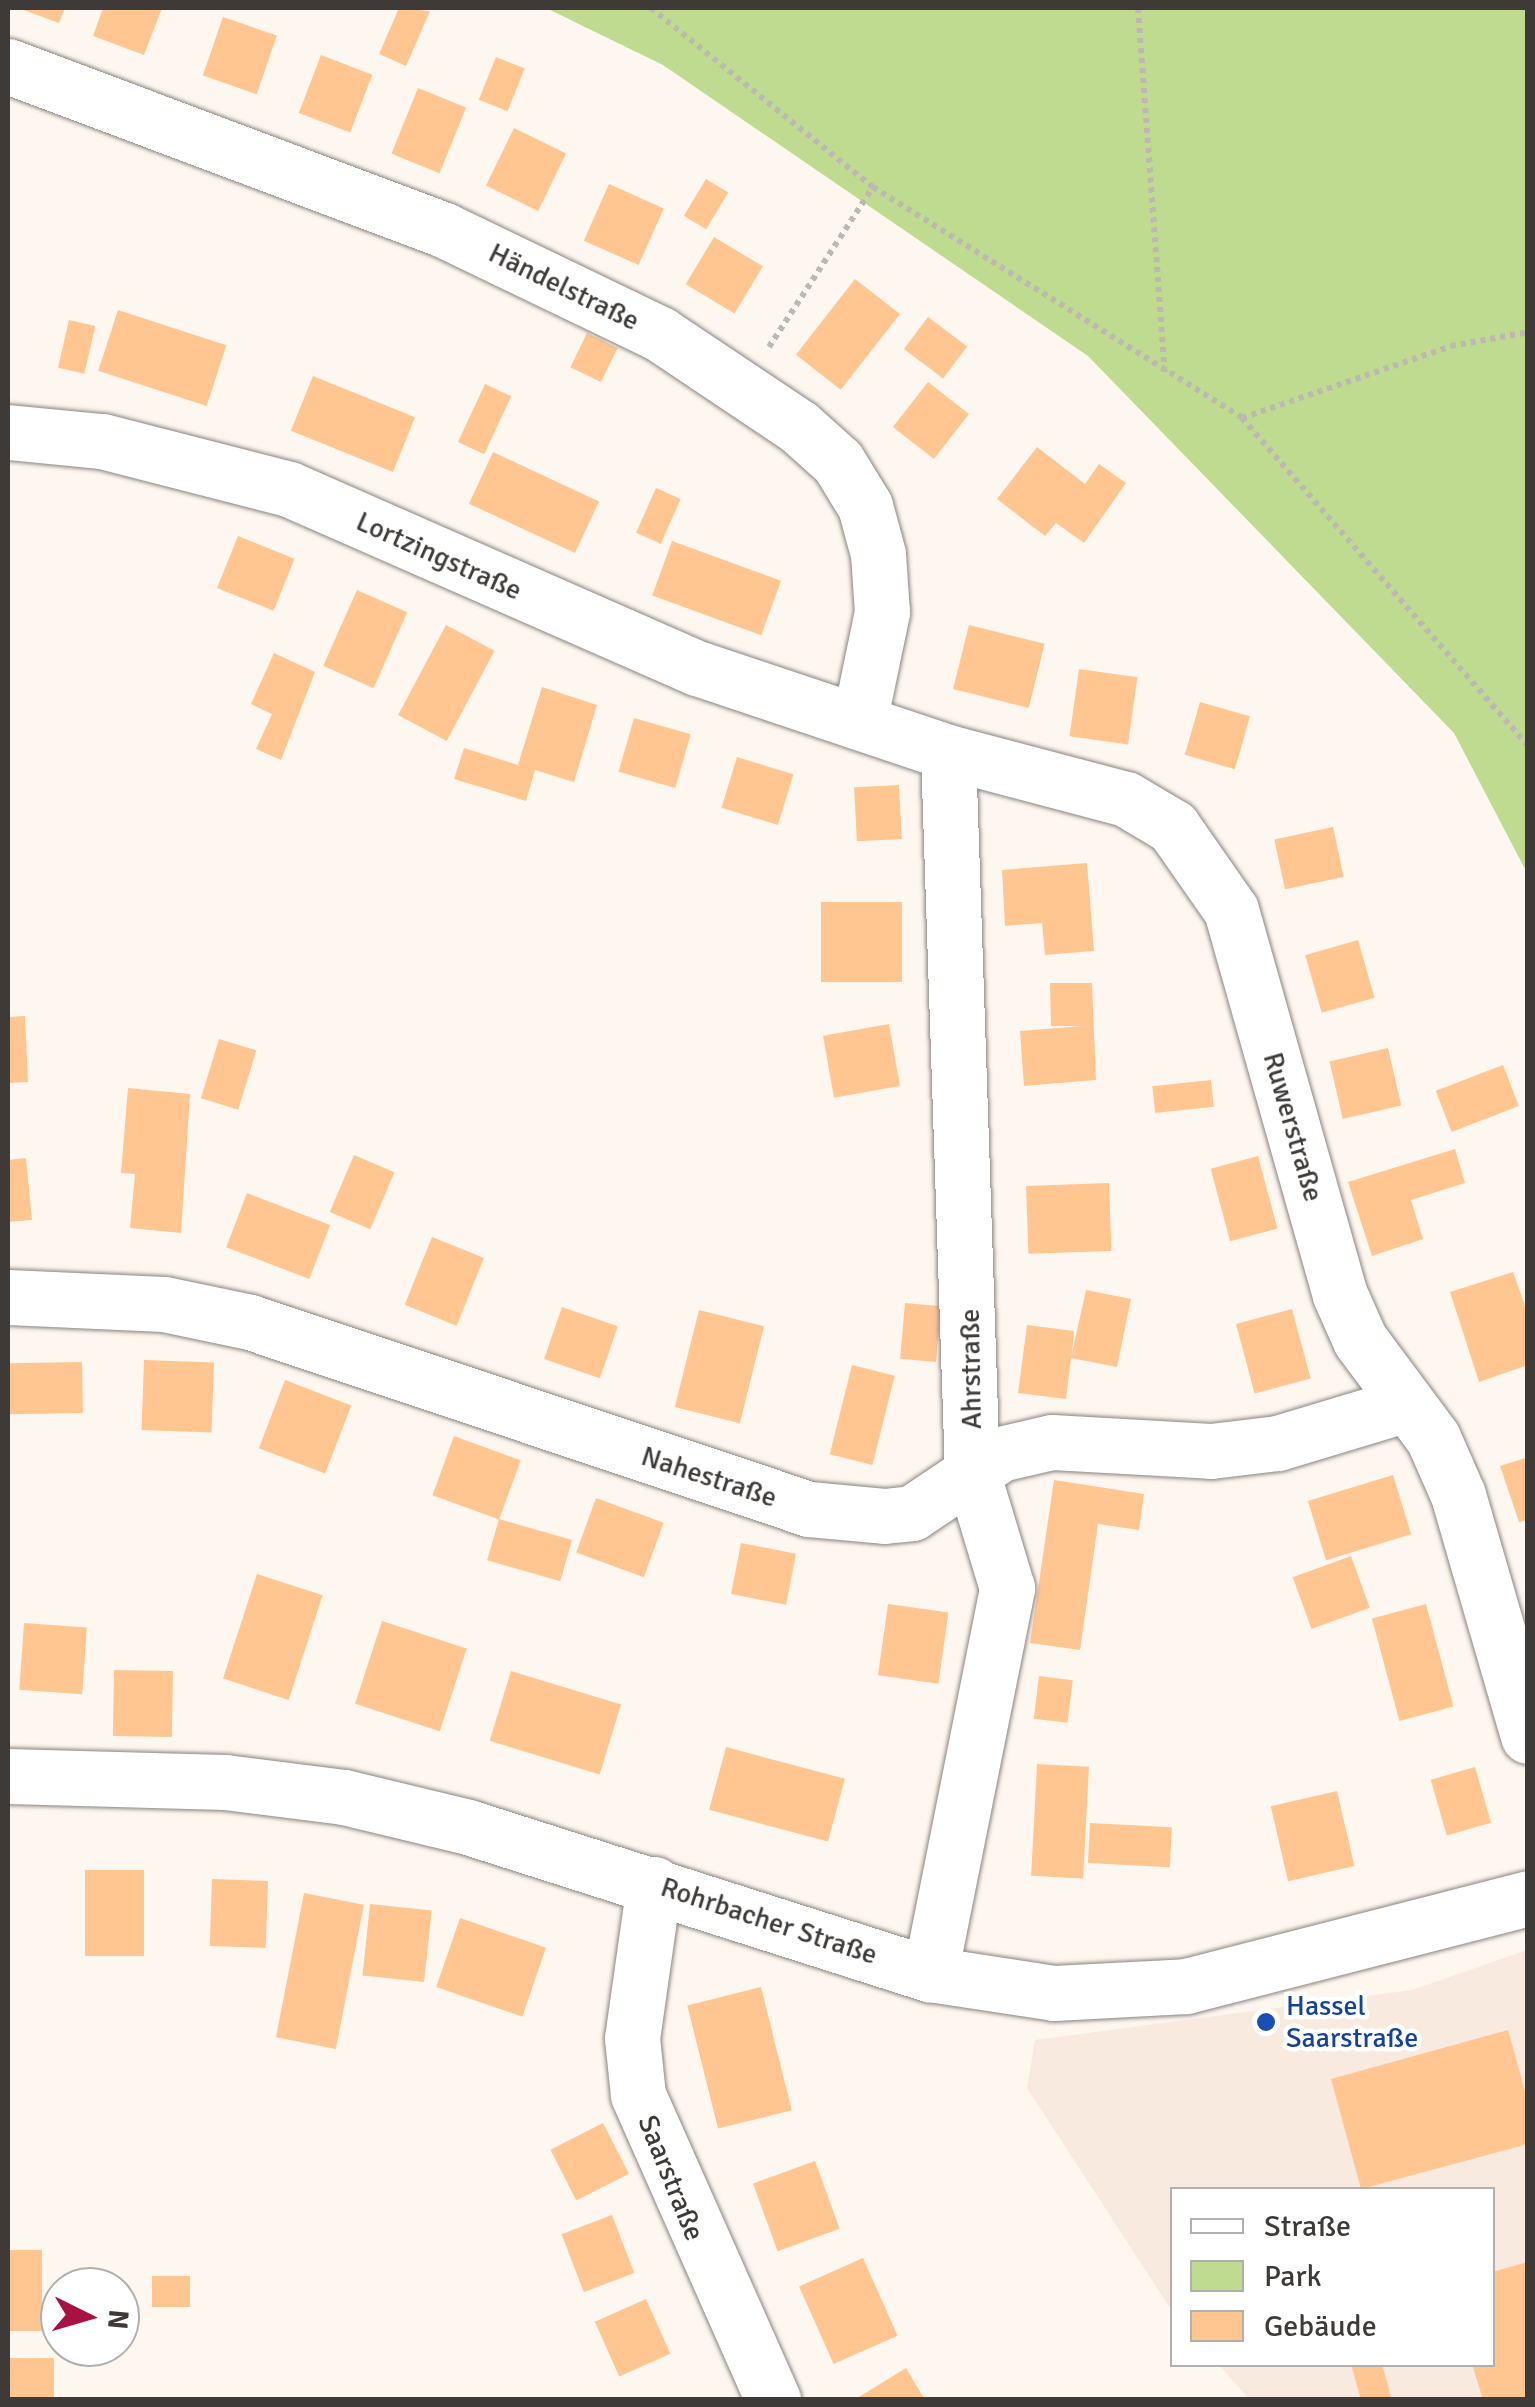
<!DOCTYPE html>
<html>
<head>
<meta charset="utf-8">
<style>
	body { margin:0 }
	#map { position:relative; width:1535px; height:2407px; overflow:hidden; background:#fef7f0; font-family:Signika,sans-serif }
	div>[style] { position:absolute }
	.built>* { inset:0; background:#f8eadf }
	.green>* { inset:0; background:#bedb8f }
	.building>* { inset:0; background:#ffc692; transform-origin:0 0 }
	.path>* { height:6px; margin-top:-3px; transform-origin:0; background:repeating-linear-gradient(90deg,#bdb8b2 0 5px,transparent 0 10px) }
	.roads { filter:drop-shadow(0 0 2px #8a837e) drop-shadow(0 0 2px #8a837e) }
	.minor>* { height:55px; margin:-27.5px; padding:0 27.5px; transform-origin:27.5px; border-radius:27.5px; background:#fff }
	.dots>* { width:28px; height:28px; translate:-50% -50%; box-sizing:border-box; border:5px solid #fff; border-radius:50% }
	span { translate:-50% -50%; white-space:nowrap; text-align:center; line-height:1.15; -webkit-text-stroke:9px #fff; paint-order:stroke }
	.street-label { font-size:28px; color:#3d3a38 }
	.transit-label { font-size:28px; color:#164399 }
	.left { translate:0 -50%; text-align:left }
	.frame { position:absolute; inset:0; border:10px solid #3d3a38; pointer-events:none }
	.legend { position:absolute; left:1170px; top:2187px; width:325px; height:180px; box-sizing:border-box; background:#fff; border:2px solid #b1b0af; margin:0; padding:12px 18px; list-style:none; font-size:30px; color:#3d3a38 }
	.legend li { display:flex; align-items:center; gap:20px; height:50px }
	.legend b { width:50px; border:2px solid #b1b0af }
	.north { position:absolute; left:40px; top:2267px; width:100px; height:100px; box-sizing:border-box; background:#fff; border:2px solid #b1b0af; border-radius:50%; rotate:95deg; font-size:28px; font-weight:700; line-height:40px; text-align:center; color:#3d3a38 }
	.north::after { content:''; display:block; margin:auto; width:35px; height:45px; background:#a81240; clip-path:polygon(50% 0,100% 100%,50% 72%,0 100%) }
</style>
</head>
<body>
<div id="map">
	<div class="built">
		<i style="clip-path:polygon(1527px 1950px,1527px 2399px,1249px 2399px,1219px 2365px,1492px 2364px,1492px 2190px,1172px 2190px,1172px 2311px,1027px 2088px,1035px 2040px,1412px 1990px)"></i>
	</div>
	<div class="green">
		<i style="clip-path:polygon(546px 8px,1527px 8px,1527px 873px,1454px 733px,1088px 356px,663px 65px)"></i>
	</div>
	<div class="building">
		<i style="clip-path:polygon(18px 8px,65px 8px,59px 23px)"></i>
		<i style="clip-path:polygon(103px 8px,162px 8px,144px 55px,93px 36px)"></i>
		<i style="clip-path:polygon(399px 8px,430px 11px,406px 66px,379px 54px)"></i>
		<i style="left:223px;top:17px;width:57px;height:62px;rotate:19deg"></i>
		<i style="left:321px;top:55px;width:55px;height:62px;rotate:21deg"></i>
		<i style="left:496px;top:57px;width:31px;height:46px;rotate:22deg"></i>
		<i style="left:418px;top:88px;width:52px;height:71px;rotate:22deg"></i>
		<i style="left:514px;top:128px;width:58px;height:64px;rotate:26deg"></i>
		<i style="left:706px;top:179px;width:26px;height:43px;rotate:31deg"></i>
		<i style="left:609px;top:184px;width:60px;height:62px;rotate:24deg"></i>
		<i style="left:714px;top:237px;width:57px;height:55px;rotate:31deg"></i>
		<i style="left:855px;top:279px;width:57px;height:96px;rotate:38deg"></i>
		<i style="left:118px;top:310px;width:114px;height:64px;rotate:18deg"></i>
		<i style="left:928px;top:317px;width:49px;height:40px;rotate:37deg"></i>
		<i style="left:69px;top:320px;width:27px;height:49px;rotate:13deg"></i>
		<i style="left:587px;top:333px;width:34px;height:38px;rotate:26deg"></i>
		<i style="left:313px;top:376px;width:110px;height:59px;rotate:22deg"></i>
		<i style="left:928px;top:382px;width:52px;height:57px;rotate:38deg"></i>
		<i style="left:485px;top:384px;width:29px;height:64px;rotate:25deg"></i>
		<i style="clip-path:polygon(1037px 447px,1085px 484px,1099px 464px,1126px 483px,1084px 543px,1056px 523px,1045px 536px,997px 499px)"></i>
		<i style="left:493px;top:452px;width:117px;height:57px;rotate:25deg"></i>
		<i style="left:656px;top:488px;width:27px;height:49px;rotate:24deg"></i>
		<i style="left:238px;top:536px;width:61px;height:56px;rotate:22deg"></i>
		<i style="left:672px;top:541px;width:116px;height:58px;rotate:20deg"></i>
		<i style="left:357px;top:590px;width:55px;height:83px;rotate:24deg"></i>
		<i style="left:446px;top:625px;width:55px;height:102px;rotate:28deg"></i>
		<i style="left:969px;top:625px;width:78px;height:66px;rotate:14deg"></i>
		<i style="clip-path:polygon(274px 653px,315px 672px,281px 760px,256px 749px,272px 714px,251px 704px)"></i>
		<i style="left:1079px;top:669px;width:59px;height:68px;rotate:8deg"></i>
		<i style="clip-path:polygon(542px 687px,597px 705px,574px 782px,535px 770px,526px 801px,454px 779px,464px 748px,518px 765px)"></i>
		<i style="left:1200px;top:702px;width:52px;height:55px;rotate:16deg"></i>
		<i style="left:634px;top:718px;width:59px;height:56px;rotate:16deg"></i>
		<i style="left:737px;top:757px;width:59px;height:53px;rotate:17deg"></i>
		<i style="left:899px;top:785px;width:54px;height:45px;rotate:87deg"></i>
		<i style="left:1333px;top:827px;width:51px;height:60px;rotate:78deg"></i>
		<i style="clip-path:polygon(1087px 863px,1094px 951px,1045px 955px,1042px 923px,1005px 926px,1002px 870px)"></i>
		<i style="left:902px;top:902px;width:80px;height:81px;rotate:90deg"></i>
		<i style="left:1358px;top:940px;width:60px;height:55px;rotate:74deg"></i>
		<i style="clip-path:polygon(1050px 983px,1092px 983px,1096px 1080px,1024px 1086px,1020px 1031px,1083px 1026px,1051px 1026px)"></i>
		<i style="clip-path:polygon(25px 1016px,28px 1082px,8px 1083px,8px 1017px)"></i>
		<i style="left:889px;top:1024px;width:63px;height:67px;rotate:80deg"></i>
		<i style="left:219px;top:1039px;width:39px;height:62px;rotate:17deg"></i>
		<i style="left:1388px;top:1048px;width:59px;height:60px;rotate:77deg"></i>
		<i style="left:1503px;top:1065px;width:44px;height:72px;rotate:69deg"></i>
		<i style="left:1211px;top:1080px;width:27px;height:59px;rotate:84deg"></i>
		<i style="clip-path:polygon(128px 1088px,190px 1094px,181px 1233px,130px 1228px,135px 1174px,121px 1173px)"></i>
		<i style="clip-path:polygon(1455px 1149px,1465px 1183px,1411px 1200px,1423px 1239px,1372px 1256px,1348px 1182px)"></i>
		<i style="left:354px;top:1155px;width:44px;height:62px;rotate:23deg"></i>
		<i style="left:1258px;top:1156px;width:75px;height:49px;rotate:75deg"></i>
		<i style="clip-path:polygon(26px 1158px,32px 1220px,8px 1222px,8px 1160px)"></i>
		<i style="left:1109px;top:1183px;width:68px;height:83px;rotate:88deg"></i>
		<i style="left:247px;top:1193px;width:89px;height:58px;rotate:21deg"></i>
		<i style="left:432px;top:1237px;width:56px;height:73px;rotate:22deg"></i>
		<i style="clip-path:polygon(1513px 1272px,1528px 1314px,1528px 1365px,1479px 1382px,1450px 1292px)"></i>
		<i style="clip-path:polygon(1086px 1290px,1131px 1299px,1117px 1367px,1071px 1358px,1066px 1399px,1018px 1393px,1027px 1325px,1074px 1331px,1072px 1353px)"></i>
		<i style="left:905px;top:1303px;width:36px;height:56px;rotate:5deg"></i>
		<i style="left:562px;top:1307px;width:59px;height:55px;rotate:19deg"></i>
		<i style="left:1292px;top:1309px;width:72px;height:58px;rotate:75deg"></i>
		<i style="left:699px;top:1310px;width:67px;height:100px;rotate:14deg"></i>
		<i style="left:144px;top:1360px;width:70px;height:70px;rotate:2deg"></i>
		<i style="left:82px;top:1362px;width:51px;height:74px;rotate:89deg"></i>
		<i style="left:852px;top:1365px;width:44px;height:92px;rotate:14deg"></i>
		<i style="left:285px;top:1380px;width:71px;height:73px;rotate:21deg"></i>
		<i style="left:454px;top:1436px;width:71px;height:63px;rotate:20deg"></i>
		<i style="clip-path:polygon(1528px 1457px,1528px 1520px,1519px 1522px,1500px 1466px)"></i>
		<i style="left:1393px;top:1475px;width:62px;height:89px;rotate:73deg"></i>
		<i style="clip-path:polygon(1054px 1480px,1144px 1494px,1139px 1530px,1098px 1524px,1080px 1650px,1030px 1643px)"></i>
		<i style="left:596px;top:1498px;width:72px;height:58px;rotate:20deg"></i>
		<i style="left:499px;top:1519px;width:76px;height:43px;rotate:16deg"></i>
		<i style="left:741px;top:1543px;width:56px;height:52px;rotate:11deg"></i>
		<i style="left:1351px;top:1556px;width:55px;height:62px;rotate:70deg"></i>
		<i style="left:257px;top:1574px;width:69px;height:110px;rotate:18deg"></i>
		<i style="left:888px;top:1604px;width:61px;height:72px;rotate:8deg"></i>
		<i style="left:1426px;top:1604px;width:106px;height:56px;rotate:75deg"></i>
		<i style="left:382px;top:1621px;width:89px;height:87px;rotate:18deg"></i>
		<i style="left:24px;top:1623px;width:63px;height:67px;rotate:4deg"></i>
		<i style="left:114px;top:1670px;width:59px;height:66px;rotate:1deg"></i>
		<i style="left:511px;top:1671px;width:115px;height:73px;rotate:17deg"></i>
		<i style="left:1039px;top:1676px;width:34px;height:43px;rotate:7deg"></i>
		<i style="left:726px;top:1747px;width:123px;height:65px;rotate:15deg"></i>
		<i style="left:1037px;top:1764px;width:52px;height:112px;rotate:3deg"></i>
		<i style="left:1475px;top:1767px;width:58px;height:46px;rotate:74deg"></i>
		<i style="left:1337px;top:1791px;width:77px;height:68px;rotate:77deg"></i>
		<i style="left:1090px;top:1823px;width:82px;height:40px;rotate:3deg"></i>
		<i style="left:144px;top:1870px;width:86px;height:59px;rotate:90deg"></i>
		<i style="left:212px;top:1879px;width:56px;height:67px;rotate:2deg"></i>
		<i style="left:304px;top:1893px;width:61px;height:147px;rotate:11deg"></i>
		<i style="left:370px;top:1904px;width:62px;height:72px;rotate:6deg"></i>
		<i style="left:460px;top:1918px;width:91px;height:73px;rotate:19deg"></i>
		<i style="left:761px;top:1987px;width:127px;height:76px;rotate:76deg"></i>
		<i style="clip-path:polygon(1508px 2030px,1528px 2102px,1528px 2144px,1361px 2189px,1331px 2079px)"></i>
		<i style="left:603px;top:2123px;width:57px;height:59px;rotate:63deg"></i>
		<i style="left:815px;top:2161px;width:72px;height:66px;rotate:70deg"></i>
		<i style="left:612px;top:2215px;width:62px;height:54px;rotate:69deg"></i>
		<i style="left:8px;top:2250px;width:34px;height:81px"></i>
		<i style="left:863px;top:2258px;width:85px;height:70px;rotate:66deg"></i>
		<i style="clip-path:polygon(1528px 2262px,1528px 2400px,1483px 2400px,1472px 2364px,1492px 2364px,1492px 2272px)"></i>
		<i style="left:152px;top:2276px;width:38px;height:31px"></i>
		<i style="left:646px;top:2299px;width:60px;height:56px;rotate:66deg"></i>
		<i style="left:8px;top:2358px;width:46px;height:42px"></i>
		<i style="clip-path:polygon(1351px 2364px,1382px 2364px,1391px 2397px,1361px 2400px)"></i>
		<i style="clip-path:polygon(906px 2368px,925px 2400px,854px 2400px)"></i>
	</div>
	<div class="path">
		<i style="left:651px;top:8px;width:285px;rotate:38.9deg"></i>
		<i style="left:873px;top:187px;width:435px;rotate:32deg"></i>
		<i style="left:1242px;top:418px;width:435px;rotate:48.9deg"></i>
		<i style="left:1138px;top:8px;width:368px;rotate:85.8deg"></i>
		<i style="left:769px;top:347px;width:191px;rotate:-57deg"></i>
		<i style="left:1242px;top:418px;width:221px;rotate:-19deg"></i>
		<i style="left:1451px;top:346px;width:78px;rotate:-10.3deg"></i>
	</div>
	<div class="roads">
		<div class="minor">
			<i style="left:8px;top:66px;width:466px;rotate:20.6deg"></i>
			<i style="left:444px;top:230px;width:240px;rotate:25.7deg"></i>
			<i style="left:660px;top:334px;width:167px;rotate:33.8deg"></i>
			<i style="left:799px;top:427px;width:52px;rotate:41.9deg"></i>
			<i style="left:838px;top:462px;width:52px;rotate:58.5deg"></i>
			<i style="left:865px;top:506px;width:50px;rotate:74.8deg"></i>
			<i style="left:878px;top:554px;width:58px;rotate:86.1deg"></i>
			<i style="left:882px;top:612px;width:112px;rotate:101.8deg"></i>
			<i style="left:8px;top:432px;width:94px;rotate:5.5deg"></i>
			<i style="left:102px;top:441px;width:193px;rotate:14.4deg"></i>
			<i style="left:289px;top:489px;width:446px;rotate:23.7deg"></i>
			<i style="left:697px;top:668px;width:265px;rotate:18.5deg"></i>
			<i style="left:948px;top:752px;width:184px;rotate:14.8deg"></i>
			<i style="left:1126px;top:799px;width:55px;rotate:30.8deg"></i>
			<i style="left:1173px;top:827px;width:101px;rotate:55.1deg"></i>
			<i style="left:1231px;top:910px;width:400px;rotate:74.2deg"></i>
			<i style="left:1340px;top:1295px;width:49px;rotate:66deg"></i>
			<i style="left:1360px;top:1340px;width:122px;rotate:53.3deg"></i>
			<i style="left:1433px;top:1438px;width:62px;rotate:66.3deg"></i>
			<i style="left:1458px;top:1495px;width:251px;rotate:73.8deg"></i>
			<i style="left:8px;top:1297px;width:156px;rotate:2.6deg"></i>
			<i style="left:164px;top:1304px;width:88px;rotate:11.8deg"></i>
			<i style="left:250px;top:1322px;width:589px;rotate:18.5deg"></i>
			<i style="left:809px;top:1509px;width:75px;rotate:5.3deg"></i>
			<i style="left:884px;top:1516px;width:28px;rotate:-6deg"></i>
			<i style="left:912px;top:1513px;width:106px;rotate:-33.8deg"></i>
			<i style="left:1000px;top:1454px;width:53px;rotate:-13deg"></i>
			<i style="left:1052px;top:1442px;width:159px;rotate:3.2deg"></i>
			<i style="left:1211px;top:1451px;width:67px;rotate:-6.8deg"></i>
			<i style="left:1278px;top:1443px;width:135px;rotate:-16.8deg"></i>
			<i style="left:8px;top:1776px;width:217px;rotate:1.6deg"></i>
			<i style="left:225px;top:1782px;width:120px;rotate:7.2deg"></i>
			<i style="left:344px;top:1797px;width:128px;rotate:13.6deg"></i>
			<i style="left:468px;top:1827px;width:485px;rotate:17.7deg"></i>
			<i style="left:930px;top:1974px;width:125px;rotate:8.7deg"></i>
			<i style="left:1054px;top:1993px;width:132px;rotate:-3deg"></i>
			<i style="left:1186px;top:1986px;width:353px;rotate:-14.4deg"></i>
			<i style="left:654px;top:1884px;width:156px;rotate:98.1deg"></i>
			<i style="left:632px;top:2038px;width:57px;rotate:84deg"></i>
			<i style="left:638px;top:2095px;width:334px;rotate:66.1deg"></i>
			<i style="left:930px;top:1974px;width:394px;rotate:-78.7deg"></i>
			<i style="left:1007px;top:1588px;width:121px;rotate:-106.8deg"></i>
			<i style="left:972px;top:1472px;width:720px;rotate:-91.91deg"></i>
		</div>
	</div>
	<div class="dots">
		<i style="left:1266px;top:2022px;background:#1a4fb4"></i>
	</div>
	<div class="street-label">
		<span style="left:564px;top:287px;rotate:26deg">Händelstraße</span>
		<span style="left:439px;top:556px;rotate:24deg">Lortzingstraße</span>
		<span style="left:1293px;top:1127px;rotate:74deg">Ruwerstraße</span>
		<span style="left:971px;top:1369px;rotate:-91deg">Ahrstraße</span>
		<span style="left:709px;top:1477px;rotate:18deg">Nahestraße</span>
		<span style="left:769px;top:1921px;rotate:18deg">Rohrbacher Straße</span>
		<span style="left:671px;top:2178px;rotate:68deg">Saarstraße</span>
	</div>
	<div class="transit-label">
		<span class="left" style="left:1286px;top:2022px">Hassel<br>Saarstraße</span>
	</div>
	<div class="frame"></div>
	<ul class="legend">
	<li><b style="height:12px;background:#fff"></b>Straße</li>
	<li><b style="height:28px;background:#bedb8f"></b>Park</li>
	<li><b style="height:28px;background:#ffc692"></b>Gebäude</li>
	</ul>
	<div class="north">N</div>
</div>
</body>
</html>
